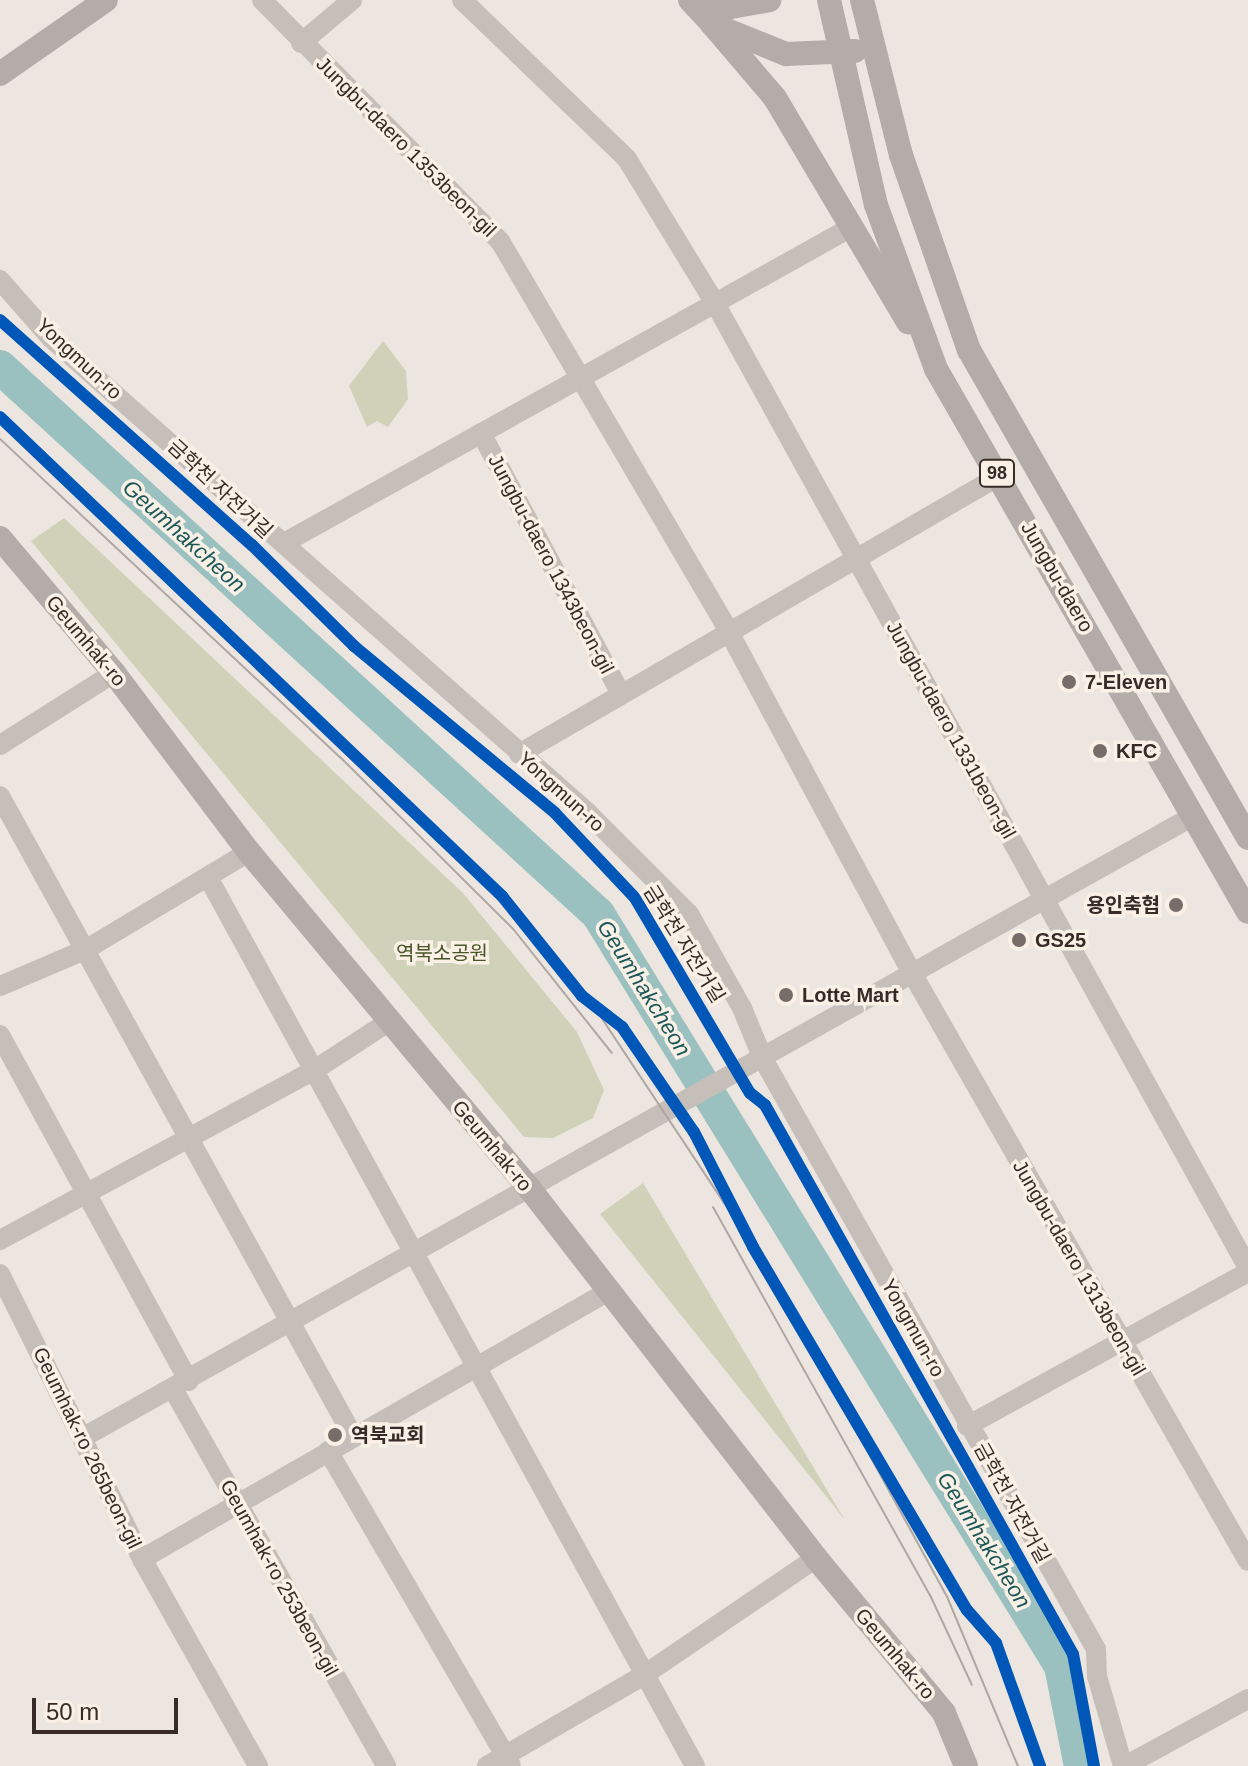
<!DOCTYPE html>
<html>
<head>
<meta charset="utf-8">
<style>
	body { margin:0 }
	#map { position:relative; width:1248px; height:1766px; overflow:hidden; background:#ede6e0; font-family:Helvetica,"Noto Sans KR",sans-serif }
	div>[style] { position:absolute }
	.green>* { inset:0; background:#cfd2b9 }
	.river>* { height:34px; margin:-17px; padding:0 17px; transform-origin:17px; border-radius:17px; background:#9ac1bf }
	.minor>* { height:20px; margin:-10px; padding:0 10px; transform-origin:10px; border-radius:10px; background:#c6beb8 }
	.major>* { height:24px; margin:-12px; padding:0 12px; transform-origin:12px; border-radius:12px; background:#b4aca8 }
	.tram>* { height:2px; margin:-1px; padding:0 1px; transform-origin:1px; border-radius:1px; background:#aea7a3 }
	.cycleway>* { height:12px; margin:-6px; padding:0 6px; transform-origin:6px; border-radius:6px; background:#0057b8 }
	.dots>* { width:22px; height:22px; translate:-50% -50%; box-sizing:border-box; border:4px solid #faf0e6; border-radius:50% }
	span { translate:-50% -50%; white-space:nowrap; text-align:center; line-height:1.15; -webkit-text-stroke:7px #faf0e6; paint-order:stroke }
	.shield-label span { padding:2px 6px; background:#faf0e6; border:2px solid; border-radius:6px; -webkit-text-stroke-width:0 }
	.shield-label { font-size:18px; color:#372b27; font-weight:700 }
	.street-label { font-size:20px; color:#372b27 }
	.poi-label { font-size:20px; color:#372b27; font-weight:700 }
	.left { translate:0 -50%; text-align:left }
	.right { translate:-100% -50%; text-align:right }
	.park-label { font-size:20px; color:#485629 }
	.water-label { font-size:22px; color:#1a585a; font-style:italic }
	.scale { position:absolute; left:32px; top:1698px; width:146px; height:36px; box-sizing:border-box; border:4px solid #372b27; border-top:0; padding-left:10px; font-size:24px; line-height:28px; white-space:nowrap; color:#372b27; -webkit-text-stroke:6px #faf0e6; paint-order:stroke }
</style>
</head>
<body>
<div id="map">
	<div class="green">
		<i style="clip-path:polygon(383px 341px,406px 371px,408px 399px,388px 427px,377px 421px,367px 427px,349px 386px)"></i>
		<i style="clip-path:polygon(64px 518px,463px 893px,577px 1032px,604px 1090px,593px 1118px,553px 1138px,524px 1137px,31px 541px)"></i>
		<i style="clip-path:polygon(643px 1183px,845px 1520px,600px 1214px)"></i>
	</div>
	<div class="river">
		<i style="left:0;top:367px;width:810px;rotate:42.45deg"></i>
		<i style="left:598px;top:914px;width:883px;rotate:58.38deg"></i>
		<i style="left:1061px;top:1666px;width:102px;rotate:78.7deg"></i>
	</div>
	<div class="minor">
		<i style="left:262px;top:0;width:339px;rotate:45.4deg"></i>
		<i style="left:500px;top:241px;width:453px;rotate:59.6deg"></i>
		<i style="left:729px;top:632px;width:387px;rotate:61.8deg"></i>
		<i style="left:912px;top:973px;width:677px;rotate:60.26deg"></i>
		<i style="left:462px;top:0;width:229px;rotate:43.9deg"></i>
		<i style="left:627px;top:159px;width:171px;rotate:58.6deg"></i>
		<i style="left:716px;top:305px;width:1100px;rotate:61.08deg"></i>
		<i style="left:301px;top:43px;width:67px;rotate:-40.1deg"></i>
		<i style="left:0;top:280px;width:77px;rotate:48.7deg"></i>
		<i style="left:51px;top:338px;width:716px;rotate:41.49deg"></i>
		<i style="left:587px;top:812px;width:144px;rotate:45deg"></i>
		<i style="left:689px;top:914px;width:108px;rotate:60.6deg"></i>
		<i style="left:742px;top:1008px;width:55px;rotate:67.6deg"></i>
		<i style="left:763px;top:1059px;width:677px;rotate:60.56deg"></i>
		<i style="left:1096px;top:1649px;width:27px;rotate:88deg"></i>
		<i style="left:1097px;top:1676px;width:94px;rotate:73.9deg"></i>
		<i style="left:481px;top:433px;width:296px;rotate:61.8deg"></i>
		<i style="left:284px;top:543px;width:648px;rotate:-29.1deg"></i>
		<i style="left:0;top:745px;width:135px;rotate:-32.3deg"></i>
		<i style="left:519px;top:754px;width:555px;rotate:-30.08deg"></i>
		<i style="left:0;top:796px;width:731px;rotate:61.12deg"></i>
		<i style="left:209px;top:879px;width:1011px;rotate:61.28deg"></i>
		<i style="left:0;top:986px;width:92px;rotate:-23deg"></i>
		<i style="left:85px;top:950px;width:191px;rotate:-30.9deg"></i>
		<i style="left:0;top:1035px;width:394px;rotate:61.4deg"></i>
		<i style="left:0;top:1240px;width:359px;rotate:-28.4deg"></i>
		<i style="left:316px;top:1069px;width:86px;rotate:-33.1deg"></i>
		<i style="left:0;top:1274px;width:318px;rotate:63.5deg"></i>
		<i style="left:142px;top:1559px;width:237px;rotate:60.7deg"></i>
		<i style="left:173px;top:1389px;width:433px;rotate:60.5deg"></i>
		<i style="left:967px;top:1426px;width:320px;rotate:-28.7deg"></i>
		<i style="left:82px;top:1438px;width:1275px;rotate:-29.24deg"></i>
		<i style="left:328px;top:1451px;width:363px;rotate:59.8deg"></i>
		<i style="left:142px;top:1559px;width:536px;rotate:-29.86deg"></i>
		<i style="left:487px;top:1766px;width:181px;rotate:-30.1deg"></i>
		<i style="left:644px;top:1675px;width:208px;rotate:-34.2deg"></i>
		<i style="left:1125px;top:1766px;width:140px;rotate:-28.6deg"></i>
	</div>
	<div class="major">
		<i style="left:690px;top:0;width:33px;rotate:47deg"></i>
		<i style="left:712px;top:24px;width:80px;rotate:22.1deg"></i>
		<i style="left:786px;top:54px;width:69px;rotate:-2.5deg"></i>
		<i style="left:710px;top:0;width:22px;rotate:18deg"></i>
		<i style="left:731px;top:7px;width:39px;rotate:-10deg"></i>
		<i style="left:829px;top:0;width:210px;rotate:77.1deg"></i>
		<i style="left:876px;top:205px;width:175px;rotate:69.9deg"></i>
		<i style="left:936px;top:369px;width:626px;rotate:60.12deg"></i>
		<i style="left:862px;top:0;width:160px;rotate:75.9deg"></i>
		<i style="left:901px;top:155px;width:207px;rotate:70.8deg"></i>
		<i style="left:969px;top:350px;width:562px;rotate:60.24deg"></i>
		<i style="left:712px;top:24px;width:97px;rotate:49.6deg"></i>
		<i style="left:775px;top:98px;width:261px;rotate:59.3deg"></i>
		<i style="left:0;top:74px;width:129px;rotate:-34.9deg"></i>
		<i style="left:0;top:538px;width:177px;rotate:49.8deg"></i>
		<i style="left:114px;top:673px;width:224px;rotate:53deg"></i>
		<i style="left:249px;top:852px;width:439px;rotate:50.2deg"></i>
		<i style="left:530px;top:1189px;width:467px;rotate:52.2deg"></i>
		<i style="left:816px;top:1558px;width:201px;rotate:50.4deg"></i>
		<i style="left:944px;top:1713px;width:57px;rotate:67.5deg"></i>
	</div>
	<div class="tram">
		<i style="left:0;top:414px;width:649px;rotate:43.69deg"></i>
		<i style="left:469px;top:862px;width:186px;rotate:48.9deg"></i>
		<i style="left:591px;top:1002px;width:317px;rotate:56.5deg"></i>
		<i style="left:766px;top:1266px;width:379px;rotate:61.3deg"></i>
		<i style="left:948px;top:1599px;width:181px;rotate:67.3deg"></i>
		<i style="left:0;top:439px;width:466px;rotate:43.1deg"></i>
		<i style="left:340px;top:757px;width:245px;rotate:44.8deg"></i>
		<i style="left:514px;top:930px;width:157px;rotate:51.5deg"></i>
		<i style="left:713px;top:1207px;width:445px;rotate:60.8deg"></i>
		<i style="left:930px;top:1595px;width:99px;rotate:65deg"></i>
	</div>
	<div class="cycleway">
		<i style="left:0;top:320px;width:338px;rotate:41.8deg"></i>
		<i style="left:252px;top:545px;width:144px;rotate:44.7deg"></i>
		<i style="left:354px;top:646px;width:261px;rotate:39.7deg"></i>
		<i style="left:555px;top:813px;width:117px;rotate:46.7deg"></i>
		<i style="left:635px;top:898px;width:226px;rotate:59.5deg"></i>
		<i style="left:750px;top:1093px;width:19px;rotate:39deg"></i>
		<i style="left:765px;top:1105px;width:629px;rotate:60.71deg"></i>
		<i style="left:1073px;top:1654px;width:114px;rotate:79.4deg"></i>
		<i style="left:0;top:417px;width:694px;rotate:43.66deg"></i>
		<i style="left:502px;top:896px;width:128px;rotate:51.3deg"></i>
		<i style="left:582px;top:996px;width:51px;rotate:37.8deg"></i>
		<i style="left:622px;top:1027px;width:127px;rotate:55.6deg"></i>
		<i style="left:694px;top:1132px;width:129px;rotate:62.8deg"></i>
		<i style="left:753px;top:1247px;width:421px;rotate:59.5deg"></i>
		<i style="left:967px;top:1610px;width:44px;rotate:48.7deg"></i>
		<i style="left:996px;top:1643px;width:131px;rotate:70.3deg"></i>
	</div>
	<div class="dots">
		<i style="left:1069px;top:682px;background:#776c68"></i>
		<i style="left:1100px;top:751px;background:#776c68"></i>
		<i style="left:1176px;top:905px;background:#776c68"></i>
		<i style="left:1019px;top:940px;background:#776c68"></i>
		<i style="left:786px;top:995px;background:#776c68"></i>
		<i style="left:335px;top:1435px;background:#776c68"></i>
	</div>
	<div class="shield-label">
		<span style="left:997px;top:473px">98</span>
	</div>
	<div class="street-label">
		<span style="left:406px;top:147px;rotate:45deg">Jungbu-daero 1353beon-gil</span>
		<span style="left:79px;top:359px;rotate:43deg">Yongmun-ro</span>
		<span style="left:220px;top:489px;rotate:43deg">금학천 자전거길</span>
		<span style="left:551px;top:564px;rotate:62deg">Jungbu-daero 1343beon-gil</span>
		<span style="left:1057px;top:577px;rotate:60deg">Jungbu-daero</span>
		<span style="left:86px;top:641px;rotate:50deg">Geumhak-ro</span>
		<span style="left:951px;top:730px;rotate:61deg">Jungbu-daero 1331beon-gil</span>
		<span style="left:561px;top:792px;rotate:42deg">Yongmun-ro</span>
		<span style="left:684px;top:944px;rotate:58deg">금학천 자전거길</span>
		<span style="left:492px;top:1146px;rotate:50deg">Geumhak-ro</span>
		<span style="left:1079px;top:1268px;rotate:60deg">Jungbu-daero 1313beon-gil</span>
		<span style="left:913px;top:1328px;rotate:61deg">Yongmun-ro</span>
		<span style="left:87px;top:1448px;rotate:64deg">Geumhak-ro 265beon-gil</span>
		<span style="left:1012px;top:1503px;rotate:61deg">금학천 자전거길</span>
		<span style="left:279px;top:1578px;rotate:61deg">Geumhak-ro 253beon-gil</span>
		<span style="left:895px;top:1654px;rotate:50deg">Geumhak-ro</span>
	</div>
	<div class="poi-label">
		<span class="left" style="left:1085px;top:682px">7-Eleven</span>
		<span class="left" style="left:1116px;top:751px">KFC</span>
		<span class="right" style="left:1160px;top:905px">용인축협</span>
		<span class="left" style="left:1035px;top:940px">GS25</span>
		<span class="left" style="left:802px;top:995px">Lotte Mart</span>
		<span class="left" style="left:351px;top:1435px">역북교회</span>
	</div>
	<div class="park-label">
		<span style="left:442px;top:953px">역북소공원</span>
	</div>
	<div class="water-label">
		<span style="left:184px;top:536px;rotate:42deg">Geumhakcheon</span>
		<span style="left:644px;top:988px;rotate:58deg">Geumhakcheon</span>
		<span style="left:984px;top:1540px;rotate:58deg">Geumhakcheon</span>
	</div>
	<div class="scale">50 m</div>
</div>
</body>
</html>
